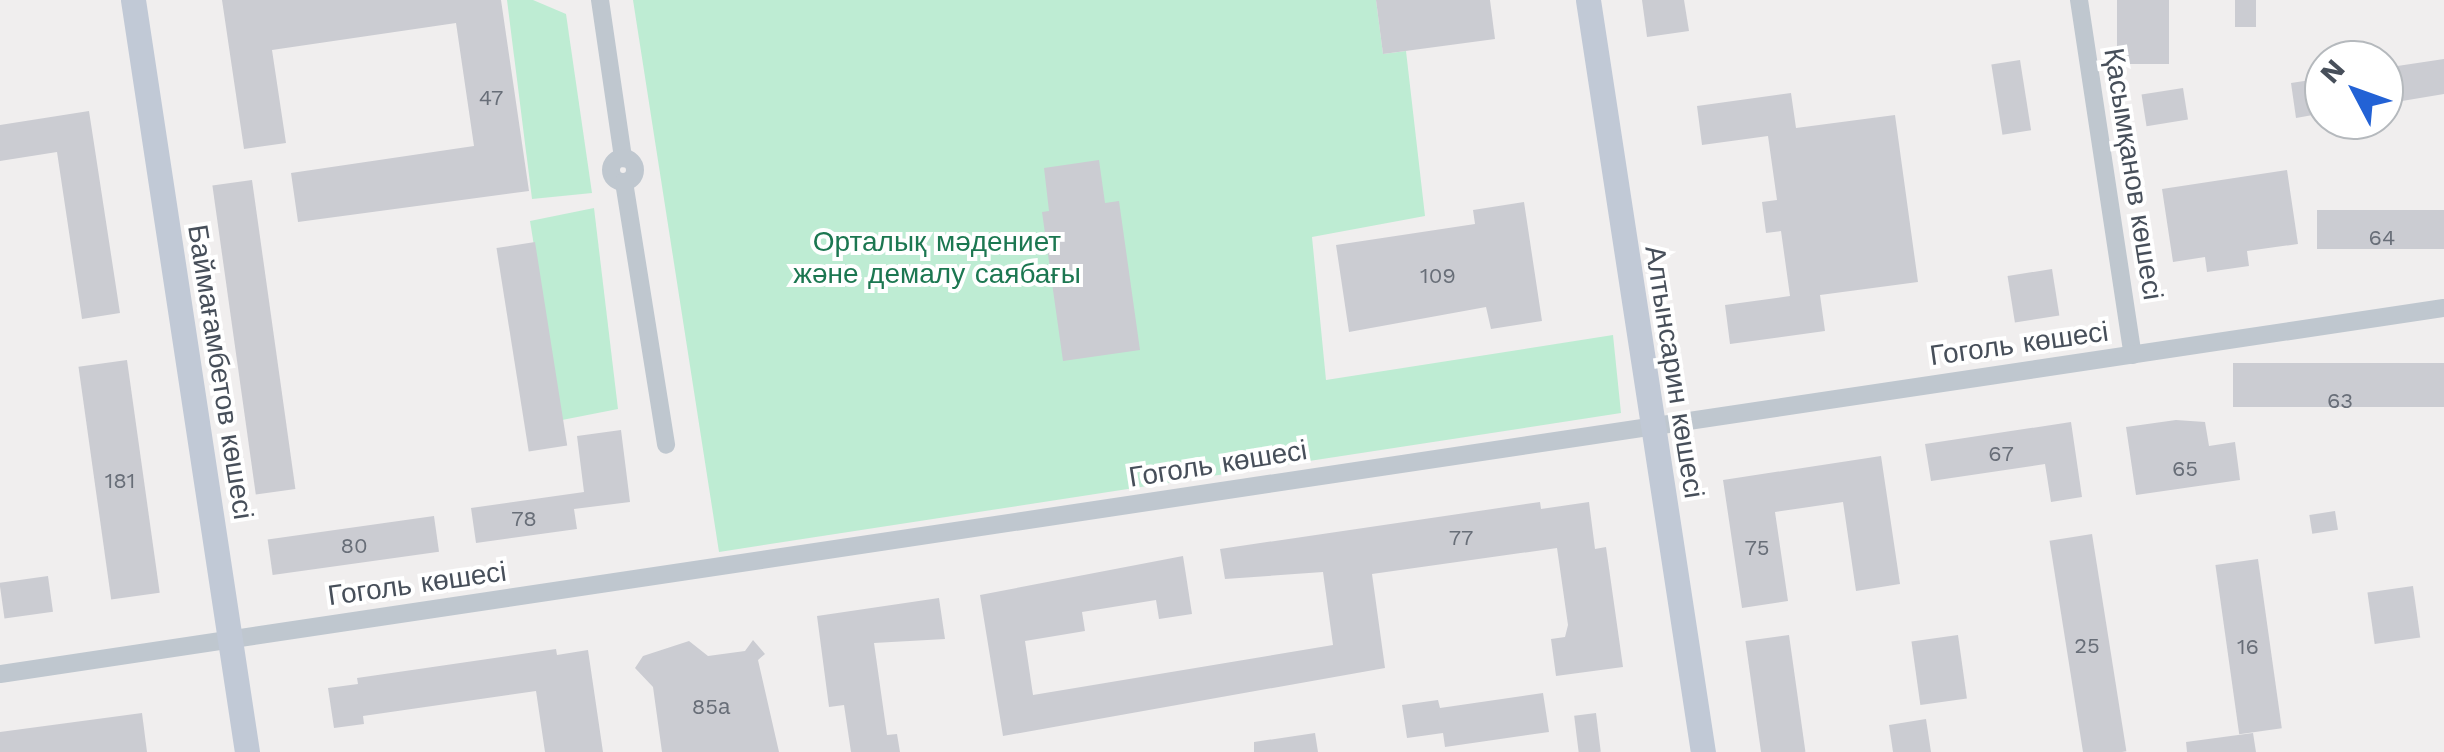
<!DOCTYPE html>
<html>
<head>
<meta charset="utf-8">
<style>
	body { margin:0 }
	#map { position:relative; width:2444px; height:752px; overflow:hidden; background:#f0eeee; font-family:"Work Sans",sans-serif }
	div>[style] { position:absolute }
	.green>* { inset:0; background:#beecd3 }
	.building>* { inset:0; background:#cbccd2; transform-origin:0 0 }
	.street>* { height:18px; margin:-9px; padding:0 9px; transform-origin:9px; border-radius:9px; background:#bfc7cf }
	.street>.ring { margin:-9px; padding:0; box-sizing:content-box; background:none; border:18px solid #bfc7cf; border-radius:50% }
	.secondary>* { height:25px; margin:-12.5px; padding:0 12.5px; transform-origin:12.5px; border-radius:12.5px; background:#c1c9d6 }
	span { translate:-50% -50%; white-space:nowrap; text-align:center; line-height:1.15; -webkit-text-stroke:8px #fff; paint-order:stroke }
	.number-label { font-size:22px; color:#686e78 }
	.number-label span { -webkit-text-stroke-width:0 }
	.street-label { font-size:28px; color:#474f5a }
	.park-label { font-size:28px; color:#1c7751 }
	.north { position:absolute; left:2304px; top:40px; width:100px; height:100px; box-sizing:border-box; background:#fff; border:2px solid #b5b9bd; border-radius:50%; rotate:311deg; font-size:28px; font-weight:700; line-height:40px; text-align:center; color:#474f5a }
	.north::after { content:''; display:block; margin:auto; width:35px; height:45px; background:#2362d5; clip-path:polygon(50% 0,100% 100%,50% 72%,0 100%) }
</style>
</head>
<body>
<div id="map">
	<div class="green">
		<i style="clip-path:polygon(507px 0,533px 0,566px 14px,592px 193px,532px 199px)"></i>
		<i style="clip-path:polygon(633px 0,1376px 0,1383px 54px,1406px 51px,1425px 216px,1312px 237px,1326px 380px,1613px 335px,1621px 413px,719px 552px)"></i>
		<i style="clip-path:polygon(594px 208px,618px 409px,562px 420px,530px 221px)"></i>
	</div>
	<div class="building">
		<i style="clip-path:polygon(222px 0,501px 0,529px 191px,298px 222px,291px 173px,474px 146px,456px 23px,272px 50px,286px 143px,244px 149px)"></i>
		<i style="clip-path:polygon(1376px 0,1490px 0,1495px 39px,1383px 54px)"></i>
		<i style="clip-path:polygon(1642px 0,1684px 0,1689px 31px,1647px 37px)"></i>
		<i style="left:2117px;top:0;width:52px;height:64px"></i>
		<i style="left:2235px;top:0;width:21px;height:27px"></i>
		<i style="clip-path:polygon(2444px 59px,2444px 94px,2384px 104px,2384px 68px)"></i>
		<i style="left:2020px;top:60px;width:71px;height:29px;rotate:81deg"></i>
		<i style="clip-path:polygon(2324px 78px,2324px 113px,2296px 118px,2291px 83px)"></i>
		<i style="left:2183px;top:88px;width:32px;height:42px;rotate:81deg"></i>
		<i style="clip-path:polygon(1791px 93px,1796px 128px,1895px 115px,1918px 282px,1820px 295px,1825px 331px,1730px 344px,1725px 305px,1790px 296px,1781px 231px,1766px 233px,1762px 202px,1777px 200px,1768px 136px,1702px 145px,1697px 106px)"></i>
		<i style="clip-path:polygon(89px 111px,120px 313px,82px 319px,57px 152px,0 161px,0 125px)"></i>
		<i style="clip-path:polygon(1099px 160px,1105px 203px,1119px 201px,1140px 350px,1063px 361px,1042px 212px,1049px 211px,1044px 168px)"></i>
		<i style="clip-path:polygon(2287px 170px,2298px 244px,2247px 251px,2249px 266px,2207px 272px,2205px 257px,2173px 262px,2162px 189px)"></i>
		<i style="left:252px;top:180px;width:312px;height:40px;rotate:82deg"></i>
		<i style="clip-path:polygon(1524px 202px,1542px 321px,1491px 329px,1486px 307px,1349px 332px,1336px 245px,1475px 224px,1473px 210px)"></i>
		<i style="left:2444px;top:210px;width:39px;height:127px;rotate:90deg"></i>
		<i style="left:535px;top:242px;width:206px;height:39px;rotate:81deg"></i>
		<i style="left:2052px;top:269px;width:47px;height:45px;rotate:81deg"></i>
		<i style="left:127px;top:360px;width:235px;height:49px;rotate:82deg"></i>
		<i style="left:2444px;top:363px;width:44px;height:211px;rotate:90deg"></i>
		<i style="clip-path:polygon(2176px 420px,2205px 422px,2209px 446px,2235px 442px,2240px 480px,2136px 495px,2126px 427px)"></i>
		<i style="clip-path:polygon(2071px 422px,2082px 497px,2051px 502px,2045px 464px,1931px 481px,1925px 444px)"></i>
		<i style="clip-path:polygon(621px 430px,630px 502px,574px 509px,577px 529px,476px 543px,471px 508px,584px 492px,577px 436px)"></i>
		<i style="clip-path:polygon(1881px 456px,1900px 584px,1856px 591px,1843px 502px,1775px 512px,1788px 601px,1742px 608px,1723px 480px)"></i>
		<i style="clip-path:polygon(1540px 502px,1541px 509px,1589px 502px,1595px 549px,1606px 547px,1623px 667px,1556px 676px,1551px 639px,1565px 637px,1568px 625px,1557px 548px,1372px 574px,1385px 668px,1003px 736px,980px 595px,1183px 556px,1192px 614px,1159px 619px,1156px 600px,1082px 612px,1085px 631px,1025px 641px,1033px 695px,1333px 645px,1323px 572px,1225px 579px,1220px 549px)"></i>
		<i style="left:2335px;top:511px;width:19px;height:26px;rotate:81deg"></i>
		<i style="left:434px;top:516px;width:36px;height:168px;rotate:82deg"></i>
		<i style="left:2092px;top:534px;width:220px;height:43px;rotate:81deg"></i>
		<i style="left:2258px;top:559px;width:171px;height:43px;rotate:82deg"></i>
		<i style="left:48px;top:576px;width:36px;height:49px;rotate:82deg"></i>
		<i style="left:2413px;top:586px;width:52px;height:46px;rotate:82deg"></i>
		<i style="clip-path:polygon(939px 598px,945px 639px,874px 643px,887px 735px,897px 734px,900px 752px,851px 752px,844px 705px,829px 707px,817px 616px)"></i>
		<i style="left:1789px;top:635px;width:118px;height:44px;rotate:82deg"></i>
		<i style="left:1958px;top:635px;width:64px;height:47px;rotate:82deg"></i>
		<i style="clip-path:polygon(753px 640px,765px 654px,758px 660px,779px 752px,662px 752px,653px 687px,635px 668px,643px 656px,689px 641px,708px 656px,745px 651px)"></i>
		<i style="clip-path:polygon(556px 649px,557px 655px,588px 650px,603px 752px,545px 752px,536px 691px,363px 716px,364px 724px,334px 728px,328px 688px,358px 684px,357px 678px)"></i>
		<i style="clip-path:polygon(1543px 693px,1549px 732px,1445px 747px,1443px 733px,1407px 738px,1402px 705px,1438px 700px,1440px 708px)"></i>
		<i style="clip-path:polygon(142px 713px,147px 752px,0 752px,0 732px)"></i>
		<i style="left:1596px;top:713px;width:39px;height:22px;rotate:83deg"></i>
		<i style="clip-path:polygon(1926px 719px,1931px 752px,1893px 752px,1889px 725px)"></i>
		<i style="clip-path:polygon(1315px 733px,1318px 752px,1254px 752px,1254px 742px)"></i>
		<i style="clip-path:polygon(2253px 733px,2256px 752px,2187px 752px,2186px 742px)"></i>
	</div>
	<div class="street">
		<i style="left:600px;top:0;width:160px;rotate:81.7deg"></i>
		<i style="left:2079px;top:0;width:359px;rotate:81.4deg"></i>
		<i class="ring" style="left:611px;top:158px;width:6px;height:6px"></i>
		<i style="left:624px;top:182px;width:266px;rotate:80.9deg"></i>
		<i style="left:0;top:674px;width:2471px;rotate:-8.52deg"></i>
	</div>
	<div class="secondary">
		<i style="left:133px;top:0;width:761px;rotate:81.38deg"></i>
		<i style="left:1588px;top:0;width:761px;rotate:81.31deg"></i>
	</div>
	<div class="number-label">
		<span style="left:491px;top:98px">47</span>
		<span style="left:2382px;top:238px">64</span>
		<span style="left:1438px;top:276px">109</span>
		<span style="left:2340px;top:401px">63</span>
		<span style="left:2001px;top:454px">67</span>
		<span style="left:2185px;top:469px">65</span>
		<span style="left:120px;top:481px">181</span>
		<span style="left:524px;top:519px">78</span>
		<span style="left:1461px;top:538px">77</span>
		<span style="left:354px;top:546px">80</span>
		<span style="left:1757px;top:548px">75</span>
		<span style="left:2087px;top:646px">25</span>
		<span style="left:2248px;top:647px">16</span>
		<span style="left:711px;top:707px">85а</span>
	</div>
	<div class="street-label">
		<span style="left:2133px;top:174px;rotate:81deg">Қасымқанов көшесі</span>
		<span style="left:2019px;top:344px;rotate:-8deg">Гоголь көшесі</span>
		<span style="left:220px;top:372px;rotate:81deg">Баймағамбетов көшесі</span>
		<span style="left:1674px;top:372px;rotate:81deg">Алтынсарин көшесі</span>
		<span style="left:1218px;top:464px;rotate:-9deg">Гоголь көшесі</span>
		<span style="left:417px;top:584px;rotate:-8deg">Гоголь көшесі</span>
	</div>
	<div class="park-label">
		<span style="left:937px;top:258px">Орталық мәдениет<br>және демалу саябағы</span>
	</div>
	<div class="north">N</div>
</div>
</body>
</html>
